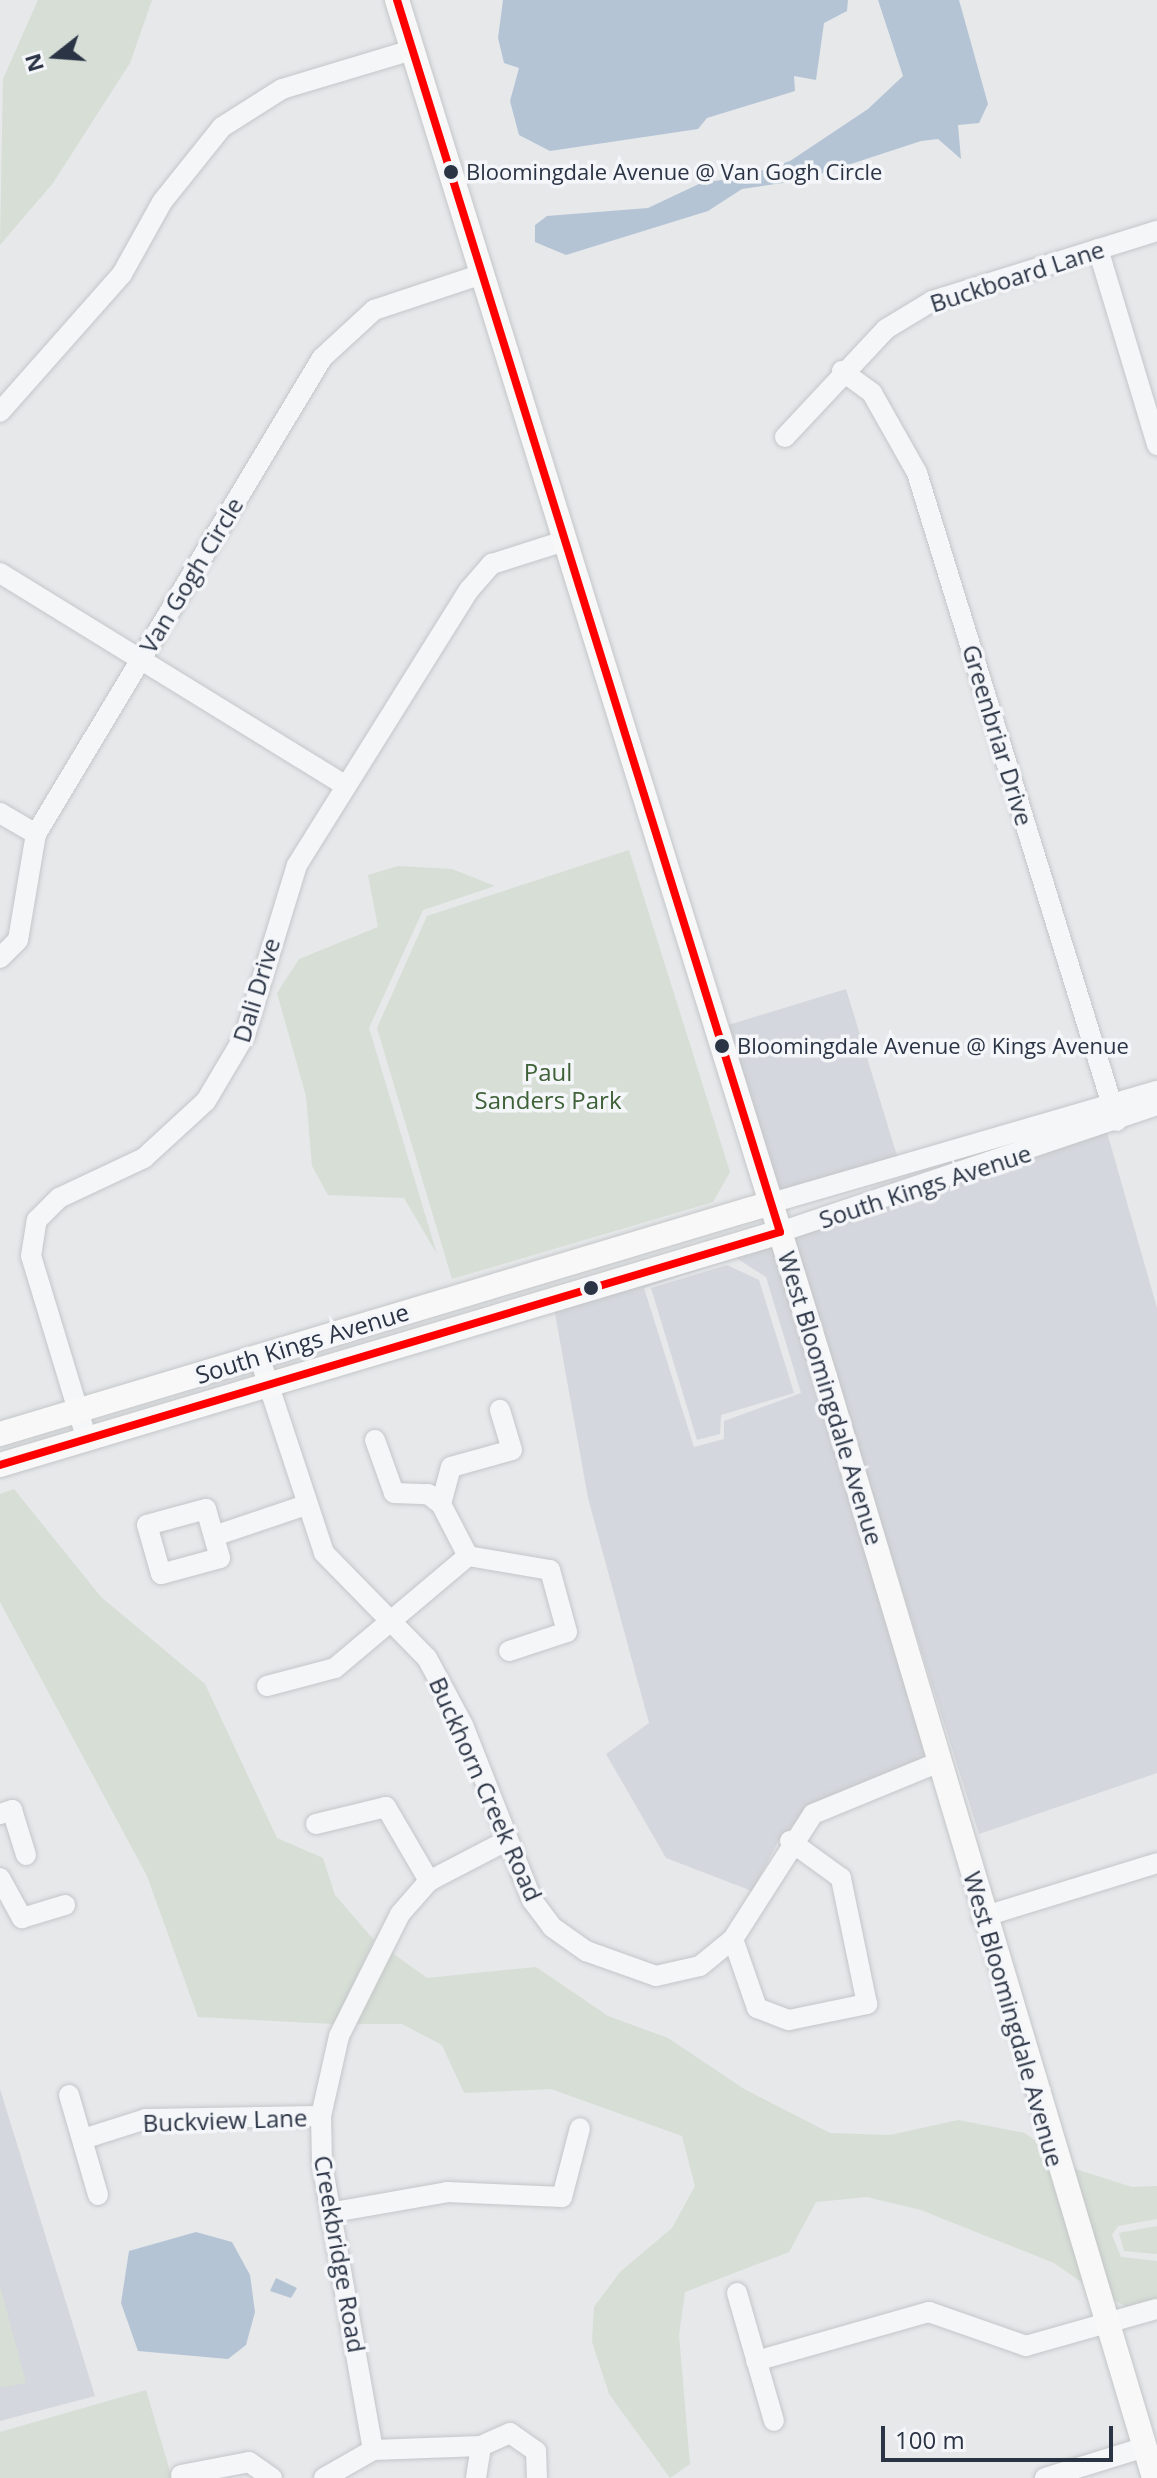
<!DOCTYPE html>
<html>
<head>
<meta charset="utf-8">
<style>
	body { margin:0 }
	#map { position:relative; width:1157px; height:2478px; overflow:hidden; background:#e6e8ea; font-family:"Open Sans",sans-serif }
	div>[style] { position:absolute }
	.built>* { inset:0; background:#d4d7dd; transform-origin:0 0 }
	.green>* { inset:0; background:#d6ded6 }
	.water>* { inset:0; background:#b4c4d5 }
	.roads { filter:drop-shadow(0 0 2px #c4c6c8) drop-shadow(0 0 2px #c4c6c8) }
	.minor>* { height:20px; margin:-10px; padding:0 10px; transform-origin:10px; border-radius:10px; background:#f5f6f7 }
	.major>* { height:24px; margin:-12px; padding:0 12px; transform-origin:12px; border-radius:12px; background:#f8f8f8 }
	.bus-1>* { height:8px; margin:-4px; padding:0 4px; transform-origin:4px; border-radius:4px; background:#f00 }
	.dots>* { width:22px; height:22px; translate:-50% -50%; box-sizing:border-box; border:4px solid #f4f6f9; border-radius:50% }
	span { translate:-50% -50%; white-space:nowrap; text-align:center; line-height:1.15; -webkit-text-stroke:7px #f4f6f9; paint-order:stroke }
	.bus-label { font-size:22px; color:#2b3445 }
	.left { translate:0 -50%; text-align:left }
	.street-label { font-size:24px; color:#2b3445 }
	.park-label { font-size:24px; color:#3f6138 }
	.north { position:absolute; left:16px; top:16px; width:80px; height:80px; -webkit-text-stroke:6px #f4f6f9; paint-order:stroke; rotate:253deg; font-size:22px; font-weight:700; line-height:32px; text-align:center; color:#2b3445 }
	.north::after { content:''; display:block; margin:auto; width:28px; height:36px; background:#2b3445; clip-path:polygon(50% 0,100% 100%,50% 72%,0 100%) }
	.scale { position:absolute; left:881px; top:2426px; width:232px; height:36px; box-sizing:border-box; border:4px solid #2b3445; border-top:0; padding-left:10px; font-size:24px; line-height:28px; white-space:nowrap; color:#2b3445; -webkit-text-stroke:6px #f4f6f9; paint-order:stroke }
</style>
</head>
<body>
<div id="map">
	<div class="built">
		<i style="left:846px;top:989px;width:175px;height:125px;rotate:73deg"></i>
		<i style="clip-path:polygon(1107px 1132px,1157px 1308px,1157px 1773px,979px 1834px,791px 1237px)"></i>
		<i style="clip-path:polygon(evenodd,774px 1242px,928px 1757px,808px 1808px,778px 1842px,752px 1891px,666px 1858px,606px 1754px,649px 1723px,588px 1498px,554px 1308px,774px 1242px,736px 1258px,766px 1277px,801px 1393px,724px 1421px,724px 1439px,694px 1447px,644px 1288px,736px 1258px)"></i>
		<i style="clip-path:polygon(727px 1265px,759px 1280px,794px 1393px,721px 1415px,720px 1434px,697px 1440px,651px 1288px)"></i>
		<i style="clip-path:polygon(0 2089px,95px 2396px,0 2421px)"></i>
	</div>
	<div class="green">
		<i style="clip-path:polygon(38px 0,152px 0,130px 63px,53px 183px,0 245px,3px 79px)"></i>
		<i style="clip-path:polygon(629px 850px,730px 1172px,713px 1202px,452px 1279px,377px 1028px,427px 916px)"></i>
		<i style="clip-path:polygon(398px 866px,452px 869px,495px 886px,423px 910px,369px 1028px,437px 1254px,404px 1198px,328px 1195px,312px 1166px,306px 1096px,277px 993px,299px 959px,378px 927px,368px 875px)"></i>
		<i style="clip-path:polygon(14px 1489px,101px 1597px,205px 1684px,277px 1838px,323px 1858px,335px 1895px,374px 1940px,334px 2024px,198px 2017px,147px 1876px,0 1602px,0 1494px)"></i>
		<i style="clip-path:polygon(388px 1950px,427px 1978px,536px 1967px,608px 2016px,668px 2038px,744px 2089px,830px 2133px,890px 2135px,958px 2120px,1025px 2133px,1041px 2145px,1084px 2284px,1054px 2263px,921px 2210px,867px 2197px,816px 2202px,789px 2252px,685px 2292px,679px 2335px,690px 2464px,670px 2478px,609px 2394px,592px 2342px,594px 2307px,620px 2272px,672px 2228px,695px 2186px,682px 2136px,551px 2089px,464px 2093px,442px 2045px,402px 2024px,353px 2024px)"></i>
		<i style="clip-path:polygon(1069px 2167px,1132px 2187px,1157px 2186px,1157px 2219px,1118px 2226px,1112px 2235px,1121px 2257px,1157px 2261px,1157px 2301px,1129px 2308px,1107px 2297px)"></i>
		<i style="clip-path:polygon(1157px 2226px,1157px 2254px,1124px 2251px,1119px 2233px)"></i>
		<i style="clip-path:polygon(0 2285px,26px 2383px,0 2388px)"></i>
		<i style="clip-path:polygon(146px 2390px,172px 2478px,0 2478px,0 2432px)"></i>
	</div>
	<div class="water">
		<i style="clip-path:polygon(503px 0,848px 0,847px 11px,824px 23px,816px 80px,794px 76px,795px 91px,707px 118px,698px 129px,550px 151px,519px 135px,510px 101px,519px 68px,504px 63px,498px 38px)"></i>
		<i style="clip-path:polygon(878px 0,959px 0,988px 104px,979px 123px,958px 125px,961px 159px,938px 139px,921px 141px,802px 180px,742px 189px,708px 211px,566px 255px,535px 242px,535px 225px,547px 216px,648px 208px,701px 183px,742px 177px,790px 161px,868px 109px,903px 76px)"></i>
		<i style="clip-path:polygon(196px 2232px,232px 2242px,250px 2275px,255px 2312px,246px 2345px,228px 2359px,138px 2351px,121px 2303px,129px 2251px)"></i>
		<i style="clip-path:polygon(276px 2278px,297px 2288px,291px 2298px,270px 2291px)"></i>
	</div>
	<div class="roads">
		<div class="minor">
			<i style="left:1098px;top:249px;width:205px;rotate:73.2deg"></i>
			<i style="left:842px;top:371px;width:37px;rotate:36deg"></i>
			<i style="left:872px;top:393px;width:92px;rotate:60.6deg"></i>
			<i style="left:917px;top:473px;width:678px;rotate:72.85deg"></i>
			<i style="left:0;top:412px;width:184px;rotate:-48.5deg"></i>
			<i style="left:122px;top:274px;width:82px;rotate:-60.9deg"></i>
			<i style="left:162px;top:202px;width:96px;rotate:-51.3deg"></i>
			<i style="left:222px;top:127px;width:71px;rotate:-32.3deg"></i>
			<i style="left:282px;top:89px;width:136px;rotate:-16.7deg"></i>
			<i style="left:785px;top:437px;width:148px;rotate:-46.9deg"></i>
			<i style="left:886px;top:329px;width:54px;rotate:-31.3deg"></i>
			<i style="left:932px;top:301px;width:236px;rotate:-17.3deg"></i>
			<i style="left:0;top:573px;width:406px;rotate:31.6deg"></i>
			<i style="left:0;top:813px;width:42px;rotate:30.3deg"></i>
			<i style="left:0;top:958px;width:25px;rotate:-45deg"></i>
			<i style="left:18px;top:940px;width:108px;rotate:-80.4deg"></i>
			<i style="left:36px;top:834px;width:555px;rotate:-59deg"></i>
			<i style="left:322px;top:358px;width:71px;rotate:-42.7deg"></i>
			<i style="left:374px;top:310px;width:111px;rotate:-18.4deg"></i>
			<i style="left:771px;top:1203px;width:402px;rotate:-16.2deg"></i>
			<i style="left:780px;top:1232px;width:398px;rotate:-18.6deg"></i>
			<i style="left:259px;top:1356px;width:207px;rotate:71.7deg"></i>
			<i style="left:324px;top:1553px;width:147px;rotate:45.6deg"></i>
			<i style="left:427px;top:1658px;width:76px;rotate:61.8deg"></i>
			<i style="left:463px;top:1725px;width:188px;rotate:68.5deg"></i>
			<i style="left:532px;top:1900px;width:34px;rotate:53deg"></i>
			<i style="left:552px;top:1927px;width:42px;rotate:35.2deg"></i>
			<i style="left:586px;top:1951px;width:74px;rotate:19.7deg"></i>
			<i style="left:656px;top:1976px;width:45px;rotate:-12.8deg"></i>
			<i style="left:700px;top:1966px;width:43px;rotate:-39.3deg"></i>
			<i style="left:733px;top:1939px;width:148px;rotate:-57.4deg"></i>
			<i style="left:813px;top:1814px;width:136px;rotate:-22.4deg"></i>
			<i style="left:87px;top:1440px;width:192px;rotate:-106.9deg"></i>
			<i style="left:31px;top:1256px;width:36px;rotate:-81deg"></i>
			<i style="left:37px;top:1220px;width:31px;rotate:-45deg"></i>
			<i style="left:59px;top:1198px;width:94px;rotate:-25.2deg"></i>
			<i style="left:144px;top:1158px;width:84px;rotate:-42.6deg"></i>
			<i style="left:206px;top:1101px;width:77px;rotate:-59.4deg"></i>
			<i style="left:245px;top:1035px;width:178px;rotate:-73deg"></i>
			<i style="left:297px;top:865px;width:324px;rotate:-58deg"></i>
			<i style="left:469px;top:590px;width:35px;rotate:-49deg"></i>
			<i style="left:492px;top:564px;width:72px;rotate:-17.7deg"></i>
			<i style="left:375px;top:1440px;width:56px;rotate:70.3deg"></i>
			<i style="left:394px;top:1493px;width:34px;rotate:2deg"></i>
			<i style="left:428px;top:1494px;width:16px;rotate:38deg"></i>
			<i style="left:441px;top:1504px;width:59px;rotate:62.6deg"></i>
			<i style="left:441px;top:1504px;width:38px;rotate:-75deg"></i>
			<i style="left:451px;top:1467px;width:63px;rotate:-15.6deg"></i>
			<i style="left:512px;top:1450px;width:42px;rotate:-106.7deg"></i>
			<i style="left:206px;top:1509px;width:51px;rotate:74.1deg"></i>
			<i style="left:220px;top:1558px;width:61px;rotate:164.8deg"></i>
			<i style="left:161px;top:1574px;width:51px;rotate:-105.9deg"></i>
			<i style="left:147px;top:1525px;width:61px;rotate:-15.2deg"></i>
			<i style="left:214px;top:1536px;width:94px;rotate:-18.6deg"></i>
			<i style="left:468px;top:1556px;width:83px;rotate:9.7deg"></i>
			<i style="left:550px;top:1570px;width:64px;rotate:74.7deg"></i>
			<i style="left:567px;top:1632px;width:61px;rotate:161.9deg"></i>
			<i style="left:267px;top:1686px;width:70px;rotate:-14.8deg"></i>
			<i style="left:335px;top:1668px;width:174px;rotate:-40.1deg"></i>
			<i style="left:0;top:1814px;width:13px;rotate:-18deg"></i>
			<i style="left:12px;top:1810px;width:47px;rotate:72.7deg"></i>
			<i style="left:316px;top:1824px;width:72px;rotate:-13.7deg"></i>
			<i style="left:386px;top:1807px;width:86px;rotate:59.8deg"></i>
			<i style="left:0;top:1878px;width:46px;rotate:61.2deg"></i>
			<i style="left:22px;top:1918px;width:45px;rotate:-16.8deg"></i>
			<i style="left:982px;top:1917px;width:183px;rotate:-17.1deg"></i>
			<i style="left:733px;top:1939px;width:73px;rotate:70.8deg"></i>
			<i style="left:757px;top:2008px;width:34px;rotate:21deg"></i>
			<i style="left:789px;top:2020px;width:80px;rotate:-11.6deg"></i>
			<i style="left:867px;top:2004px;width:129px;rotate:-101.7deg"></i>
			<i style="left:841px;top:1878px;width:63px;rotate:-144deg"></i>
			<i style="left:69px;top:2095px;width:104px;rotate:73.8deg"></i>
			<i style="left:83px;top:2139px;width:66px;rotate:-17.6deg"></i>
			<i style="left:146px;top:2119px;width:175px;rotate:-1deg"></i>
			<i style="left:334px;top:2212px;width:115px;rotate:-10deg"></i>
			<i style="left:447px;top:2192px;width:115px;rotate:2.5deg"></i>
			<i style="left:562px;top:2197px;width:71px;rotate:-75.4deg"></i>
			<i style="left:737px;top:2293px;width:133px;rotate:73.9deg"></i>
			<i style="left:756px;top:2361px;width:180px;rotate:-15.8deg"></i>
			<i style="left:929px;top:2312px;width:103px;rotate:19.3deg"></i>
			<i style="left:1026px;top:2346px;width:136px;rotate:-15.8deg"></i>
			<i style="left:373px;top:2450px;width:291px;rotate:-100.1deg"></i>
			<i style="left:322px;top:2163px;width:47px;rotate:-91.2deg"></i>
			<i style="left:321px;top:2116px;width:82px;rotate:-77.3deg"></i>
			<i style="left:339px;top:2036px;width:136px;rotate:-63.4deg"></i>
			<i style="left:400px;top:1914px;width:44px;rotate:-48.7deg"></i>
			<i style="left:429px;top:1881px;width:85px;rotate:-27.5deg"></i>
			<i style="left:181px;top:2475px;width:69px;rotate:-10.8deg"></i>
			<i style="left:249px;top:2462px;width:28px;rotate:35deg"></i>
			<i style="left:324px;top:2478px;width:56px;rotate:-29.7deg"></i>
			<i style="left:373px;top:2450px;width:108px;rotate:-2.1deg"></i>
			<i style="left:476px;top:2478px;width:32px;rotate:-81deg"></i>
			<i style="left:481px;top:2446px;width:32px;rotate:-24deg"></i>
			<i style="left:510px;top:2433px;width:32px;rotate:35deg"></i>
			<i style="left:536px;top:2451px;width:27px;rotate:88deg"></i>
			<i style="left:1045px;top:2478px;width:105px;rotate:-17.2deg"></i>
		</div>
		<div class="major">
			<i style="left:397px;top:0;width:1442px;rotate:72.73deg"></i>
			<i style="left:825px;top:1377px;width:1149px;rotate:73.36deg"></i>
			<i style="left:0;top:1434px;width:805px;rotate:-16.68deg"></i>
			<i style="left:0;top:1465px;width:814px;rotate:-16.63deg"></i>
		</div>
	</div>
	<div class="bus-1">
		<i style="left:0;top:1465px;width:814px;rotate:-16.63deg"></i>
		<i style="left:780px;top:1232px;width:1290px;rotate:-107.27deg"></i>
	</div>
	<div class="dots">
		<i style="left:451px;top:172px;background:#2b3445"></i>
		<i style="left:722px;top:1046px;background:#2b3445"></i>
		<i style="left:591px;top:1288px;background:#2b3445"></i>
	</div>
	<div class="bus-label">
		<span class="left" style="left:466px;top:172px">Bloomingdale Avenue @ Van Gogh Circle</span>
		<span class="left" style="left:737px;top:1046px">Bloomingdale Avenue @ Kings Avenue</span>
	</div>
	<div class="street-label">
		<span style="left:1017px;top:276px;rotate:-18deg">Buckboard Lane</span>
		<span style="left:191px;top:575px;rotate:-59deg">Van Gogh Circle</span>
		<span style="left:998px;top:735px;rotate:73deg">Greenbriar Drive</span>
		<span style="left:256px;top:990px;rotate:-73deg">Dali Drive</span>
		<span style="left:925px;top:1186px;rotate:-18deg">South Kings Avenue</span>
		<span style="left:302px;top:1343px;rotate:-17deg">South Kings Avenue</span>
		<span style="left:831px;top:1398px;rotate:73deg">West Bloomingdale Avenue</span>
		<span style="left:486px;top:1789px;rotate:66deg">Buckhorn Creek Road</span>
		<span style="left:1014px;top:2019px;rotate:74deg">West Bloomingdale Avenue</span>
		<span style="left:225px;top:2120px;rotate:-2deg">Buckview Lane</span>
		<span style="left:340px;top:2254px;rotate:80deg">Creekbridge Road</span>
	</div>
	<div class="park-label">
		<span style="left:548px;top:1086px">Paul<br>Sanders Park</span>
	</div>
	<div class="north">N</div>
	<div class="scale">100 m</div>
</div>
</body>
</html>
